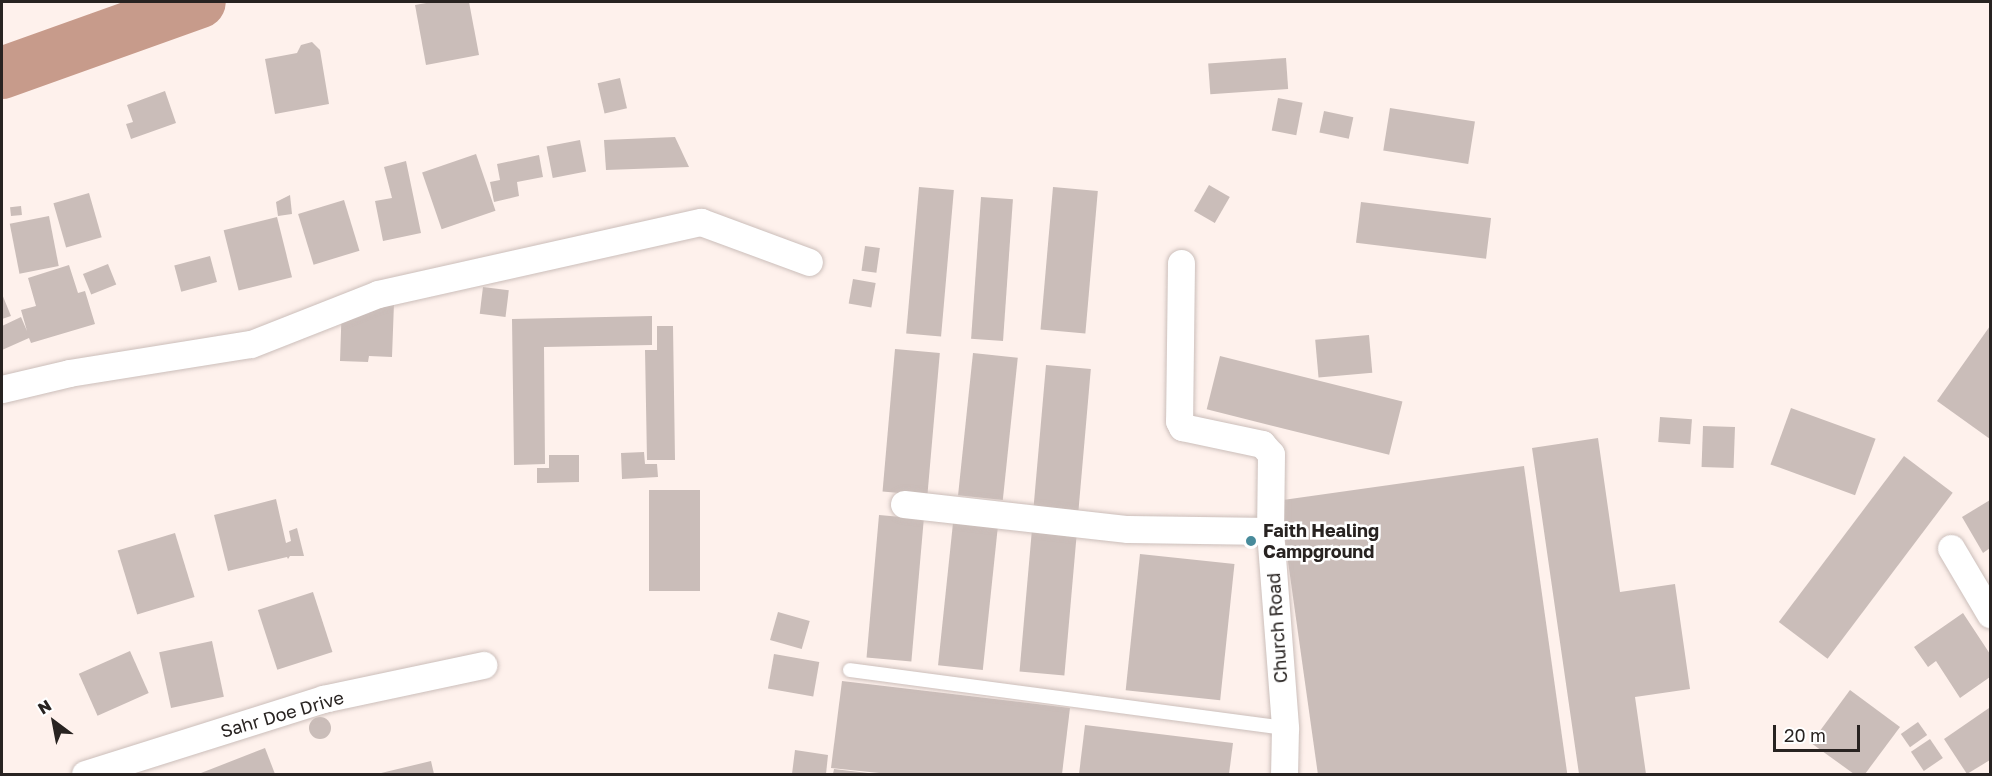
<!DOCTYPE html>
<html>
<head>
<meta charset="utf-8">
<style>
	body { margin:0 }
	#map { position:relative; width:1992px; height:776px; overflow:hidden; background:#fef1ec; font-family:"Golos Text",sans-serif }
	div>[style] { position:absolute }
	.river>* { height:52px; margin:-26px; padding:0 26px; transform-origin:26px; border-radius:26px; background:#c79b8b }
	.building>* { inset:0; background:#cabdb9; transform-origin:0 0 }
	.round { border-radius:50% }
	.roads { filter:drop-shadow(0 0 2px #cbbeba) drop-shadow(0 0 2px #cbbeba) }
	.service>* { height:14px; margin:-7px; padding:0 7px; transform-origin:7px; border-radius:7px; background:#fff }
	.minor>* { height:27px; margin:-13.5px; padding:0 13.5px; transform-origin:13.5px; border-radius:13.5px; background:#fff }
	.dots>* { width:16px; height:16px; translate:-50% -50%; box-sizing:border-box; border:3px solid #fff; border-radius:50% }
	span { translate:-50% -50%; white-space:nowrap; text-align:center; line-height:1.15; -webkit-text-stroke:5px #fff; paint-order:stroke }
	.poi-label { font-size:18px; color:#282321; font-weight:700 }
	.left { translate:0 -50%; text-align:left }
	.street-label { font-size:18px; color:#282321 }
	.frame { position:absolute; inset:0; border:3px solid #282321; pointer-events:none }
	.north { position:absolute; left:24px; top:692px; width:60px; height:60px; -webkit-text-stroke:4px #fff; paint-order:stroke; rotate:328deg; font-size:16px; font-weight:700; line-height:24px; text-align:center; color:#282321 }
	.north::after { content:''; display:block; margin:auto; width:21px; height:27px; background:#282321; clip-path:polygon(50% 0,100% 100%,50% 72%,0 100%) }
	.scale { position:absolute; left:1773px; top:725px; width:87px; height:27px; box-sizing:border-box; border:3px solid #282321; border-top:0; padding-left:8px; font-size:18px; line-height:21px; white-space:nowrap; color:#282321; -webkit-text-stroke:4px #fff; paint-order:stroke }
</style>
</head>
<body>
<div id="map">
	<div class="river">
		<i style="left:2px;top:73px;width:210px;rotate:-19.7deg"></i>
	</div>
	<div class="building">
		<i style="clip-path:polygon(432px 2px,469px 2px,479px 55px,426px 65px,415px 5px)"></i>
		<i style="clip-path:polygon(312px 42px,320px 50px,329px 104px,275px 114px,265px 59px,297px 53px,301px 45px)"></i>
		<i style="left:1286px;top:58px;width:31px;height:78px;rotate:86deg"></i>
		<i style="left:620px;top:78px;width:31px;height:23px;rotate:77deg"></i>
		<i style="clip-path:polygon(165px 91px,176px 123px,131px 139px,126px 124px,133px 122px,127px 105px)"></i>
		<i style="left:1278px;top:98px;width:25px;height:33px;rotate:11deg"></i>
		<i style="left:1390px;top:108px;width:86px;height:43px;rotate:9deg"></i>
		<i style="left:1324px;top:111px;width:30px;height:22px;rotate:12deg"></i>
		<i style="clip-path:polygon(675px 137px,689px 167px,606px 170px,604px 140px)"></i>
		<i style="left:580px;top:140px;width:32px;height:34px;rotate:79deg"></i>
		<i style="left:476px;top:154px;width:60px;height:57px;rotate:71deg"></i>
		<i style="clip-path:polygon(539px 155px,543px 177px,517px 182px,519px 196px,494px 202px,490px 182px,500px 180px,497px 164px)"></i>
		<i style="clip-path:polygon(406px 161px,421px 233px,383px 241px,375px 201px,392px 198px,384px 167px)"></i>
		<i style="left:1209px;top:185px;width:24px;height:30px;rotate:30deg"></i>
		<i style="left:919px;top:187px;width:35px;height:147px;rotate:5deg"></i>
		<i style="left:1053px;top:187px;width:45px;height:143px;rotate:5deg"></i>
		<i style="left:89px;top:193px;width:46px;height:37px;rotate:74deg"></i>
		<i style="clip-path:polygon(290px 195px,292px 214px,278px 216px,276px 202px)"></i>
		<i style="left:981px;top:197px;width:32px;height:142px;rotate:4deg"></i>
		<i style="left:344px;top:200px;width:53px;height:48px;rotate:73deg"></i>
		<i style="left:1361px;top:202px;width:131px;height:41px;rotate:7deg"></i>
		<i style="left:21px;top:206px;width:9px;height:11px;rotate:84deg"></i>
		<i style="left:49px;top:216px;width:51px;height:40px;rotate:79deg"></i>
		<i style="left:277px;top:217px;width:62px;height:55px;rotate:76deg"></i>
		<i style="left:865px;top:246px;width:15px;height:25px;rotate:8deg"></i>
		<i style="left:210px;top:256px;width:27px;height:37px;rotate:75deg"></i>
		<i style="left:108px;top:264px;width:22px;height:27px;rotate:68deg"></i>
		<i style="clip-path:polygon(69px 265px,78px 293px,85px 291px,95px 324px,31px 343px,29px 338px,2px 350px,2px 326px,21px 317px,27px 331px,21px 310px,36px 306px,28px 278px)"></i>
		<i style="left:853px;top:279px;width:23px;height:25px;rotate:10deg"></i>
		<i style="left:483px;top:287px;width:26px;height:27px;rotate:7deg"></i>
		<i style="clip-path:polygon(2px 294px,11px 316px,2px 319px)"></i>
		<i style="clip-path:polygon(342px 301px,394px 303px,392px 357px,369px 356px,368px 362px,340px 361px)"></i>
		<i style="clip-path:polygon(652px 316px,652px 345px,544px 347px,545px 464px,514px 465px,512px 319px)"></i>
		<i style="clip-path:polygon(657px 326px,673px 326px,675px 460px,647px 460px,645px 350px,657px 350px)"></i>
		<i style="clip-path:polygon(1990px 326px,1990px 439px,1937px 401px)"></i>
		<i style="left:1369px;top:335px;width:38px;height:54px;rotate:85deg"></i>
		<i style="left:895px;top:349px;width:45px;height:143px;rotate:5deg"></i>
		<i style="left:973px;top:353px;width:45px;height:143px;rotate:6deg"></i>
		<i style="left:1220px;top:356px;width:188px;height:55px;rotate:14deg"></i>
		<i style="left:1046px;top:365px;width:45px;height:142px;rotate:5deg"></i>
		<i style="left:1791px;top:408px;width:90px;height:60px;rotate:20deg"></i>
		<i style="left:1660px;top:417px;width:32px;height:25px;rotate:4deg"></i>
		<i style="left:1703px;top:426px;width:32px;height:41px;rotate:2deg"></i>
		<i style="clip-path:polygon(1598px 438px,1620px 592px,1675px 584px,1690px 689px,1635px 697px,1646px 774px,1579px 774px,1532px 448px)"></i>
		<i style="clip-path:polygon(644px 452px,645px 464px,657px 464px,658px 477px,622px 479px,621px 453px)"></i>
		<i style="clip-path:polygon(549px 455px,579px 455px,579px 482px,537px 483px,537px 468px,549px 468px)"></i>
		<i style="left:1904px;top:456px;width:61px;height:208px;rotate:37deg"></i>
		<i style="left:1524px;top:466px;width:311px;height:247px;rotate:82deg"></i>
		<i style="left:649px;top:490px;width:51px;height:101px"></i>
		<i style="clip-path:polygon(276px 499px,286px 543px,291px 541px,289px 531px,297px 528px,304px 556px,290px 556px,288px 559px,287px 557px,228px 571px,214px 515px)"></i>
		<i style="clip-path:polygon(1990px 500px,1990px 548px,1983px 553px,1962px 517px)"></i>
		<i style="left:879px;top:515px;width:45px;height:143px;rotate:5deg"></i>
		<i style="left:953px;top:523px;width:45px;height:143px;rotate:6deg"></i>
		<i style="left:1032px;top:529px;width:45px;height:143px;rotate:5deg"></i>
		<i style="left:175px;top:533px;width:67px;height:60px;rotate:73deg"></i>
		<i style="left:1140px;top:554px;width:95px;height:137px;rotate:6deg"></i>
		<i style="left:313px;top:592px;width:63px;height:58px;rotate:72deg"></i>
		<i style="left:778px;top:612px;width:33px;height:29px;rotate:16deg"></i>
		<i style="clip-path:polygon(1963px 613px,1990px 654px,1990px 677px,1960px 698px,1936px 661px,1928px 667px,1914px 647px)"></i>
		<i style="left:212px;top:641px;width:57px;height:54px;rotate:78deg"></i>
		<i style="left:130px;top:651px;width:46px;height:56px;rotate:66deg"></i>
		<i style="left:774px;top:654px;width:46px;height:35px;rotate:10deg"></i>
		<i style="clip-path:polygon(842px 681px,1070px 708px,1062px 774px,889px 774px,831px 768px)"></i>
		<i style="clip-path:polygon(1850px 690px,1900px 727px,1865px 774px,1854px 774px,1811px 743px)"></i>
		<i style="clip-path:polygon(1989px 708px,1990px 760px,1967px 774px,1944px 739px)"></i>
		<i class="round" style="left:309px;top:717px;width:22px;height:22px"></i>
		<i style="left:1918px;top:722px;width:16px;height:21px;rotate:55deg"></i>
		<i style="clip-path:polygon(1085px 725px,1233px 743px,1229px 774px,1079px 774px)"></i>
		<i style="left:1930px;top:739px;width:23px;height:23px;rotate:56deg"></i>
		<i style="clip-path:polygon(265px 748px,275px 774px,201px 774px,201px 773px)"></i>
		<i style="clip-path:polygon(795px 750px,828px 755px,826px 774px,792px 774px)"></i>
		<i style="clip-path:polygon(431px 761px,434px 774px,377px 774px)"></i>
		<i style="clip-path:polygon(834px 769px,868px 773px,868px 774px,833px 774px)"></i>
	</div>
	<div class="roads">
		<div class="service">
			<i style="left:850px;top:670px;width:439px;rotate:7.6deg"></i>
		</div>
		<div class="minor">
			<i style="left:1181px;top:263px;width:158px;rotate:90.7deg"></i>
			<i style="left:1179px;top:421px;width:7px;rotate:63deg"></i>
			<i style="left:1182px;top:427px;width:82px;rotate:12deg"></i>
			<i style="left:1262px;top:444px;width:13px;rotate:48deg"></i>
			<i style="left:1271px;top:454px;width:77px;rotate:90.7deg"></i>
			<i style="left:1270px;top:531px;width:198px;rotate:85.6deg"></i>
			<i style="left:1285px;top:728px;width:46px;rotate:91.2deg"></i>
			<i style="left:2px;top:389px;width:69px;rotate:-13.4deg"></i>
			<i style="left:69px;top:373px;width:184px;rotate:-9.1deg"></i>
			<i style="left:251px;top:344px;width:136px;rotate:-21.5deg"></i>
			<i style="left:378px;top:294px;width:331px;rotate:-12.6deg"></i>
			<i style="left:701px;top:222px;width:115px;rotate:20.3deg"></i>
			<i style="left:904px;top:504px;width:225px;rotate:6.4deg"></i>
			<i style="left:1128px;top:529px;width:142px;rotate:0.8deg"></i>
			<i style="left:1951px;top:548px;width:77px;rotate:59.4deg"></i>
			<i style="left:85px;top:774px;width:250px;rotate:-17.5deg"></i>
			<i style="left:323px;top:699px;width:164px;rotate:-12deg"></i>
		</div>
	</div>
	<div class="dots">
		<i style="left:1251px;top:541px;background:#488b9b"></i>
	</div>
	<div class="poi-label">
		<span class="left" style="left:1263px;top:541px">Faith Healing<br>Campground</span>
	</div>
	<div class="street-label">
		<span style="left:1277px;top:628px;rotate:-94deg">Church Road</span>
		<span style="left:282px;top:714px;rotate:-16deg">Sahr Doe Drive</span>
	</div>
	<div class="frame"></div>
	<div class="north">N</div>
	<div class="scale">20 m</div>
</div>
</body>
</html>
